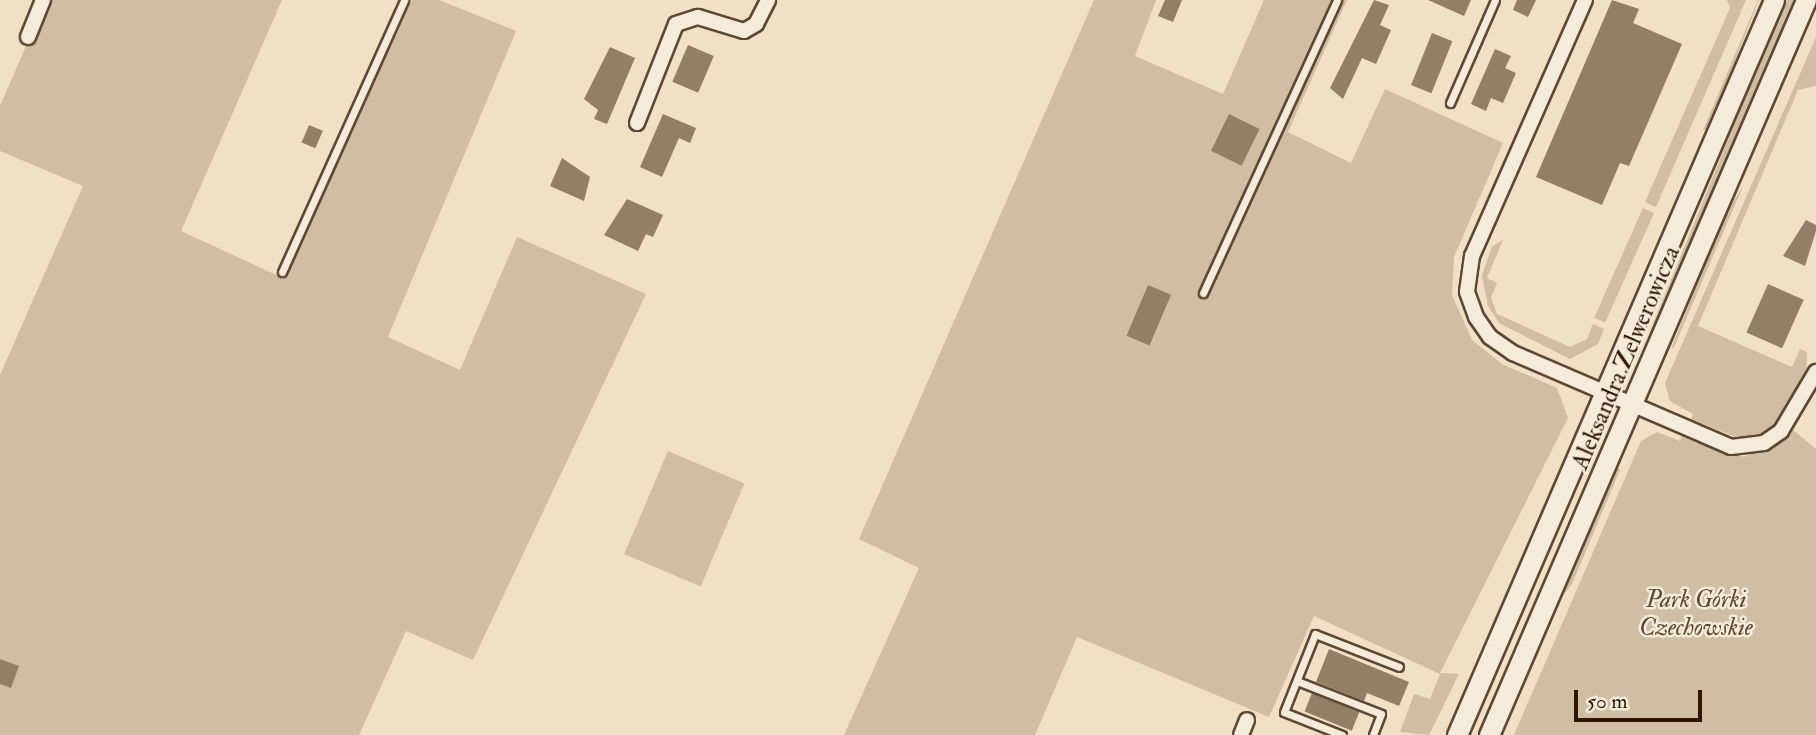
<!DOCTYPE html>
<meta charset="utf-8">
<style>
body{margin:0}
#map{position:relative;width:1816px;height:735px;overflow:hidden;background:#efe0c6;font-family:"IM FELL Double Pica",serif}
div>[style]{position:absolute}
[style*='--x']{left:calc(var(--x)*1px);top:calc(var(--y)*1px);width:calc(var(--w)*1px);rotate:calc(var(--a)*1deg)}
.green>*{inset:0;background:#cfbda4;transform-origin:0 0}
.building>*{inset:0;background:#937e67;transform-origin:0 0}
.roads{filter:drop-shadow(2px 0 #604732) drop-shadow(-2px 0 #604732) drop-shadow(0 2px #604732) drop-shadow(0 -2px #604732)}
.lane>*{height:7px;margin:-3.5px;padding:0 3.5px;transform-origin:3.5px;border-radius:3.5px;background:#f5ebda}
.street>*{height:14px;margin:-7px;padding:0 7px;transform-origin:7px;border-radius:7px;background:#f5ebda}
.secondary>*{height:19px;margin:-9.5px;padding:0 9.5px;transform-origin:9.5px;border-radius:9.5px;background:#f5ebda}
span{translate:-50% -50%;white-space:nowrap;text-align:center;line-height:1.15;-webkit-text-stroke:5px #f5ebda;paint-order:stroke}
.street-label{font-size:24px;color:#301400}
.park-label{font-size:24px;color:#604731;font-style:italic}
.scale{position:absolute;left:1574px;top:690px;width:128px;height:32px;box-sizing:border-box;border:4px solid #301400;border-top:0;padding-left:9px;font-size:21px;line-height:24px;white-space:nowrap;color:#301400;-webkit-text-stroke:5px #f5ebda;paint-order:stroke}
</style>
<div id="map">
<div class="green">
<i style="clip-path:polygon(46px 0,282px 0,181px 231px,285px 279px,412px 0,439px 0,516px 31px,388px 337px,460px 370px,517px 237px,646px 294px,473px 660px,406px 631px,359px 735px,0 735px,0 375px,83px 186px,0 151px,0 106px)"></i>
<i style="clip-path:polygon(1094px 0,1156px 0,1135px 56px,1223px 94px,1264px 0,1347px 0,1288px 132px,1351px 163px,1385px 89px,1503px 143px,1454px 257px,1452px 295px,1472px 340px,1502px 364px,1557px 388px,1568px 418px,1440px 673px,1459px 674px,1429px 735px,1400px 732px,1414px 694px,1430px 699px,1440px 674px,1314px 616px,1269px 717px,1077px 637px,1035px 735px,844px 735px,919px 568px,859px 539px)"></i>
<i style="clip-path:polygon(1727px 0,1746px 0,1656px 207px,1645px 202px,1730px 8px)"></i>
<i style="clip-path:polygon(1759px 0,1708px 129px,1703px 130px,1758px 0)"></i>
<i style="clip-path:polygon(1785px 0,1796px 0,1653px 336px,1649px 334px)"></i>
<i style="clip-path:polygon(1816px 37px,1816px 86px,1798px 90px,1698px 326px,1792px 367px,1800px 349px,1807px 352px,1806px 377px,1782px 422px,1756px 437px,1738px 438px,1691px 419px,1693px 414px,1670px 401px,1665px 383px)"></i>
<i style="clip-path:polygon(1744px 184px,1674px 347px,1671px 349px,1723px 219px)"></i>
<i style="left:1643px;top:208px;width:12px;height:120px;rotate:24deg"></i>
<i style="clip-path:polygon(1503px 240px,1487px 278px,1497px 283px,1491px 297px,1497px 314px,1570px 347px,1587px 339px,1593px 324px,1604px 329px,1598px 344px,1570px 359px,1499px 323px,1488px 306px,1482px 276px,1492px 246px)"></i>
<i style="clip-path:polygon(1793px 430px,1816px 449px,1816px 735px,1514px 735px,1641px 441px,1657px 432px,1680px 441px,1682px 434px,1744px 457px)"></i>
<i style="left:668px;top:451px;width:83px;height:112px;rotate:23deg"></i>
<i style="clip-path:polygon(1617px 466px,1620px 470px,1572px 584px,1561px 598px)"></i>
</div>
<div class="building">
<i style="clip-path:polygon(1165px 0,1182px 0,1173px 22px,1158px 16px)"></i>
<i style="clip-path:polygon(1374px 0,1389px 5px,1380px 25px,1391px 30px,1376px 64px,1362px 58px,1343px 99px,1330px 88px)"></i>
<i style="clip-path:polygon(1428px 0,1471px 0,1464px 16px)"></i>
<i style="clip-path:polygon(1517px 0,1536px 0,1528px 17px,1513px 10px)"></i>
<i style="clip-path:polygon(1612px 0,1639px 9px,1633px 23px,1682px 44px,1629px 166px,1620px 163px,1602px 205px,1536px 177px)"></i>
<i style="left:1432px;top:33px;width:22px;height:56px;rotate:22deg"></i>
<i style="left:688px;top:45px;width:28px;height:40px;rotate:23deg"></i>
<i style="clip-path:polygon(610px 47px,635px 58px,607px 124px,594px 119px,598px 110px,584px 99px)"></i>
<i style="clip-path:polygon(1495px 49px,1511px 56px,1505px 68px,1516px 73px,1503px 103px,1491px 98px,1486px 111px,1471px 104px)"></i>
<i style="clip-path:polygon(663px 114px,696px 128px,690px 143px,679px 138px,662px 177px,640px 167px)"></i>
<i style="left:1229px;top:114px;width:34px;height:41px;rotate:26deg"></i>
<i style="left:309px;top:125px;width:15px;height:19px;rotate:23deg"></i>
<i style="clip-path:polygon(562px 158px,590px 177px,584px 201px,550px 186px)"></i>
<i style="clip-path:polygon(627px 199px,663px 215px,653px 237px,646px 234px,638px 251px,604px 235px)"></i>
<i style="clip-path:polygon(1806px 220px,1816px 225px,1816px 231px,1805px 266px,1783px 256px)"></i>
<i style="left:1768px;top:284px;width:39px;height:53px;rotate:24deg"></i>
<i style="left:1148px;top:285px;width:25px;height:55px;rotate:23deg"></i>
<i style="clip-path:polygon(1329px 649px,1409px 682px,1399px 706px,1367px 693px,1364px 701px,1316px 682px)"></i>
<i style="clip-path:polygon(0 659px,19px 666px,11px 688px,0 684px)"></i>
<i style="left:1312px;top:693px;width:51px;height:20px;rotate:22deg"></i>
</div>
<div class="roads">
<div class="lane">
<i style="--x:1450;--y:103;--w:112;--a:-66.4"></i>
<i style="--x:282;--y:272;--w:298;--a:-65.8"></i>
<i style="--x:1203;--y:293;--w:322;--a:-65.4"></i>
<i style="--x:1297;--y:681;--w:90;--a:21.4"></i>
<i style="--x:1381;--y:714;--w:22;--a:111"></i>
<i style="--x:1342;--y:735;--w:62;--a:-158.4"></i>
<i style="--x:1284;--y:712;--w:84;--a:-68.3"></i>
<i style="--x:1315;--y:634;--w:90;--a:21.4"></i>
</div>
<div class="street">
<i style="--x:1585;--y:0;--w:280;--a:113.8"></i>
<i style="--x:1472;--y:256;--w:36;--a:98"></i>
<i style="--x:1467;--y:292;--w:27;--a:70"></i>
<i style="--x:1476;--y:317;--w:24;--a:55"></i>
<i style="--x:1490;--y:337;--w:28;--a:35"></i>
<i style="--x:1513;--y:353;--w:237;--a:23.3"></i>
<i style="--x:1731;--y:447;--w:33;--a:-7"></i>
<i style="--x:1764;--y:443;--w:21;--a:-35"></i>
<i style="--x:1781;--y:431;--w:69;--a:-59.3"></i>
<i style="--x:28;--y:37;--w:40;--a:-68"></i>
<i style="--x:637;--y:123;--w:106;--a:-68.5"></i>
<i style="--x:676;--y:24;--w:23;--a:-18"></i>
<i style="--x:698;--y:17;--w:48;--a:16.9"></i>
<i style="--x:744;--y:31;--w:14;--a:-30"></i>
<i style="--x:756;--y:24;--w:27;--a:-63"></i>
<i style="--x:1241;--y:735;--w:16;--a:-68"></i>
</div>
<div class="secondary">
<i style="--x:1457;--y:735;--w:800;--a:-66.67"></i>
<i style="--x:1489;--y:735;--w:800;--a:-66.67"></i>
</div>
</div>
<div class="street-label">
<span style="left:1626px;top:358px;rotate:-67deg">Aleksandra Zelwerowicza</span>
</div>
<div class="park-label">
<span style="left:1696px;top:614px">Park Górki<br>Czechowskie</span>
</div>
<div class="scale">50 m</div>
</div>
